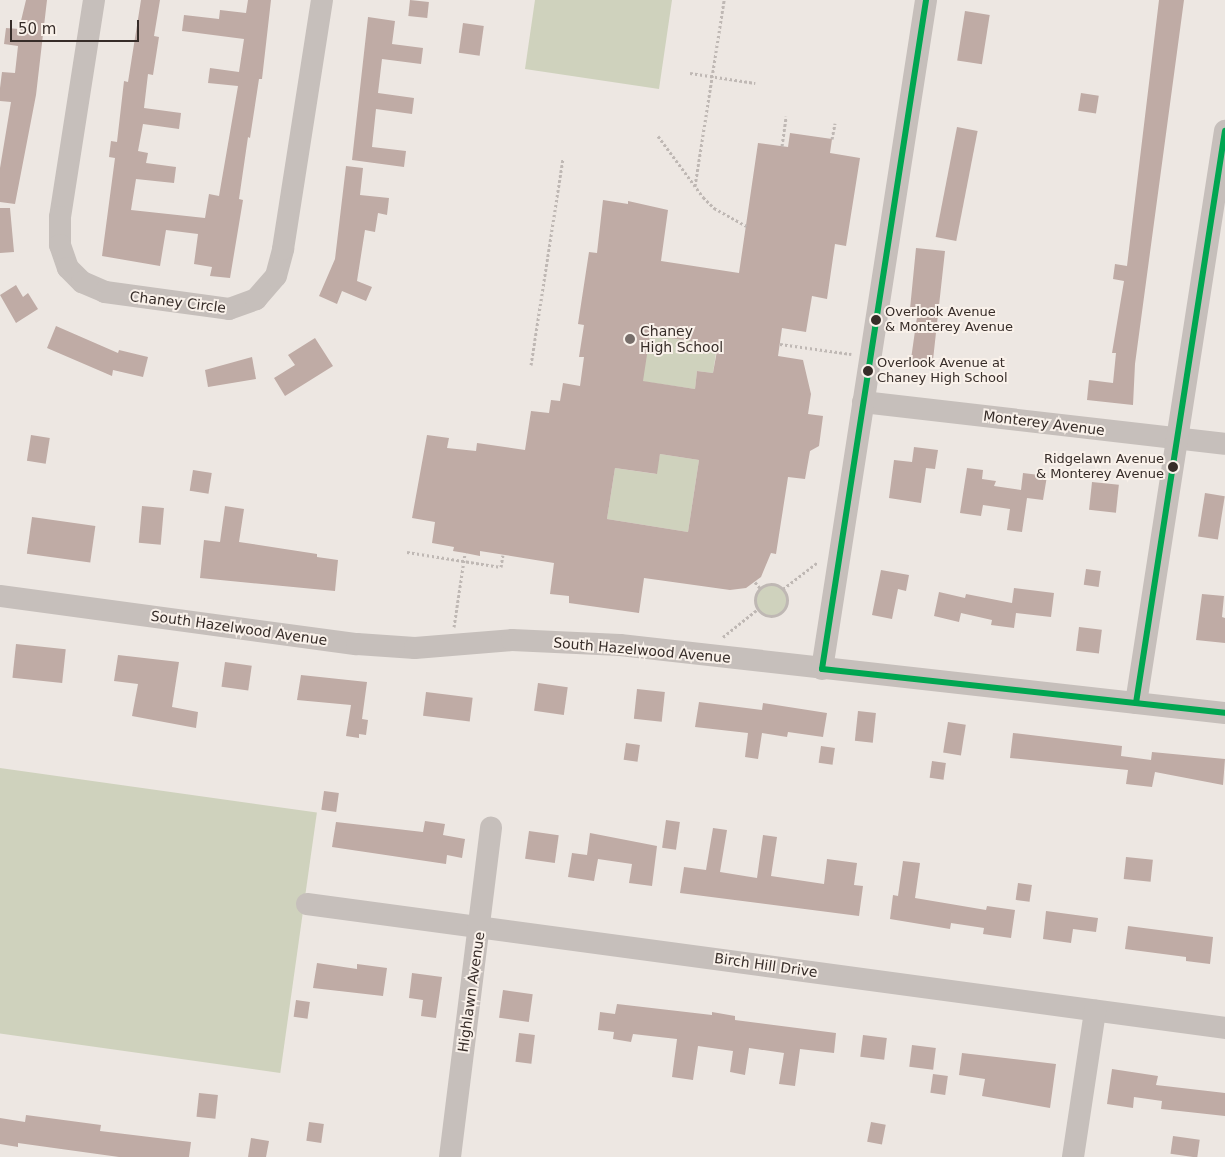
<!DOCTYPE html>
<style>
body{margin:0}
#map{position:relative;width:1225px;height:1157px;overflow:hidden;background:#ede7e2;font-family:"DejaVu Sans",sans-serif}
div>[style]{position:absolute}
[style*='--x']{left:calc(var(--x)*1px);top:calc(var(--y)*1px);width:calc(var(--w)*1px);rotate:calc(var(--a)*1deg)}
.green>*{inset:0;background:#cfd2bd;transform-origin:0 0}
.round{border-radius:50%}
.building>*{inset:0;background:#bfaba5;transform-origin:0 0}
.path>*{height:3px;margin-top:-1.5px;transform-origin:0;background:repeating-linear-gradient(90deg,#bfb8b4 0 2.5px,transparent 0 5px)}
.path>.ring{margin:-1.5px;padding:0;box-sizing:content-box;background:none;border:3px solid #bfb8b4;border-radius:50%}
.minor>*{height:22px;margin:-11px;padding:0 11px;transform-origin:11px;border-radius:11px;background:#c6bfbb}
.bus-1>*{height:6px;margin:-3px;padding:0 3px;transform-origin:3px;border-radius:3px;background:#00a651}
.dots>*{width:14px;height:14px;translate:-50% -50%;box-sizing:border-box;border:2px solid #f9f1ea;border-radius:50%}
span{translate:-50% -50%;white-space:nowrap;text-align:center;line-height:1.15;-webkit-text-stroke:4px #f9f1ea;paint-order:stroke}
.bus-label{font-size:13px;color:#372d29}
.left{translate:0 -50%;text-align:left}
.right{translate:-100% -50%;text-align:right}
.street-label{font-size:14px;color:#372d29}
.poi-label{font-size:14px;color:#372d29}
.scale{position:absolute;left:10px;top:20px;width:129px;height:22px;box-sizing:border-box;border:2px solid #372d29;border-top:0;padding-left:6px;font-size:15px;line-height:18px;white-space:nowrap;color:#372d29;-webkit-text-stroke:4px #f9f1ea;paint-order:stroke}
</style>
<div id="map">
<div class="green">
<i style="clip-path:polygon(535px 0,672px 0,659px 89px,525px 69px)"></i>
<i style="clip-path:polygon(650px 335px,721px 345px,716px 353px,713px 373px,697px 371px,695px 389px,640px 381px)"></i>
<i style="clip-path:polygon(660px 454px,699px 460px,688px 532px,607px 519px,615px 468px,656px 474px)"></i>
<i class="round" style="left:755px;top:584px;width:32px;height:32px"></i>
<i style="left:0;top:768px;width:320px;height:263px;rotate:8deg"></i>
</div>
<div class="building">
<i style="clip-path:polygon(26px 0,47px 0,36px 95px,15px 204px,0 202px,0 168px,11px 102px,0 101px,0 88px,2px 72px,15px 73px,18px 46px,4px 44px,6px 28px,19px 29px)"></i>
<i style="clip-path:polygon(141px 0,160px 0,154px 36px,159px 37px,153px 75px,148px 74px,144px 108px,181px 113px,179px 129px,143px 124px,138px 151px,148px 153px,146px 163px,176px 167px,174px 183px,136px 179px,131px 210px,205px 218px,209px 194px,219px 196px,238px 86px,208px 83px,210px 68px,239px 72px,244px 39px,182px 31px,184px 15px,219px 19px,220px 10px,246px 13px,248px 0,271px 0,262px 79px,259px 79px,250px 138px,248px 137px,239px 199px,243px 200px,230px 278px,210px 276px,212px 267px,194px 264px,198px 234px,166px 230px,160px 266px,102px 256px,115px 158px,109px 157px,111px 141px,117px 142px,124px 81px,128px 82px)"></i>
<i style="left:410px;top:0;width:19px;height:16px;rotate:6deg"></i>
<i style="clip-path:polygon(1159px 0,1184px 0,1135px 364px,1133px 405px,1087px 400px,1089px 380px,1113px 383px,1116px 353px,1112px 353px,1124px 281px,1113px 279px,1115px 264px,1127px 266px)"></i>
<i style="left:965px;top:11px;width:25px;height:50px;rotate:9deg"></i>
<i style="clip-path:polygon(368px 17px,395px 21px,392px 44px,423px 48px,421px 64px,382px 59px,378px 93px,414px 98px,412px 114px,376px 109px,372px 147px,406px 151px,404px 167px,352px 160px)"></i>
<i style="left:463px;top:23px;width:21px;height:30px;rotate:8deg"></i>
<i style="left:1081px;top:93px;width:18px;height:18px;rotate:9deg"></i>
<i style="left:957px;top:127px;width:21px;height:112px;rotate:11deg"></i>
<i style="clip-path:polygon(evenodd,790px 133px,832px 139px,830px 153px,860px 158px,846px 246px,835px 244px,827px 299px,812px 296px,806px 332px,782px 328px,778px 356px,803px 360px,811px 394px,808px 414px,823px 416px,819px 446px,810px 451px,805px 479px,788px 477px,776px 554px,771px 553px,761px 577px,746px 588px,730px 590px,644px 578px,639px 613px,569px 603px,569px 596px,550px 594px,554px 563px,480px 551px,480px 556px,465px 553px,453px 551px,454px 547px,432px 543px,435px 522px,412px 518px,427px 435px,449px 438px,447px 448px,476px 451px,477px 443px,525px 450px,531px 411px,549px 413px,551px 400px,560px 401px,563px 383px,580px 386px,584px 357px,579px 357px,584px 325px,578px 324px,589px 252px,597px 253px,603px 200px,628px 204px,628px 201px,668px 210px,661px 261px,739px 273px,758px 143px,788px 147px,790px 133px,650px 335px,718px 345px,713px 373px,697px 371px,695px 389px,643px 381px,650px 335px,790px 133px,660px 454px,699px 460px,688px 532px,607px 519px,615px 468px,657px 474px,660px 454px)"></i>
<i style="clip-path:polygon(346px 166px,363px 168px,360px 195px,389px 198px,387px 215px,378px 213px,375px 232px,365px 230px,357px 281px,372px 287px,366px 301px,342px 291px,337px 304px,319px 296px,335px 259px)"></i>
<i style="clip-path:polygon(0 208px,10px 208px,14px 252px,0 253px)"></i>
<i style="clip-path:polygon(916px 248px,945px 251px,932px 369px,910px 366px,918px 310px,910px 309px)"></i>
<i style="clip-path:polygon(16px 285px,23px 297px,28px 293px,38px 309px,16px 323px,0 295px)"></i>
<i style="clip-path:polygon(56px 326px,118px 353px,119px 350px,148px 357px,143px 377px,113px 370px,112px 376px,47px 348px)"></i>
<i style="clip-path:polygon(315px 338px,333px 366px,285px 396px,274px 378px,295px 365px,288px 355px)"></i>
<i style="clip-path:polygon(252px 357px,256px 379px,208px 387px,205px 370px)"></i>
<i style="left:31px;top:435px;width:19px;height:26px;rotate:9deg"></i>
<i style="clip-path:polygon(914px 447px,938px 450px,935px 469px,926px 468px,921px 503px,889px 498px,894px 460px,912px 462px)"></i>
<i style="clip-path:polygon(967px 468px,983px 470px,982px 479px,996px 481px,994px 486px,1021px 490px,1023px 473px,1047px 476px,1043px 500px,1027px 498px,1022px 532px,1007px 530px,1010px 509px,983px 505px,981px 516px,960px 513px)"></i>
<i style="left:193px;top:470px;width:19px;height:21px;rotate:9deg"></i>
<i style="left:1092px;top:482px;width:27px;height:28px;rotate:6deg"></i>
<i style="left:1205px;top:493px;width:20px;height:44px;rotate:9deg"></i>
<i style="left:142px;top:506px;width:22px;height:37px;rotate:5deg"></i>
<i style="clip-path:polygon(225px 506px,244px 509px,239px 542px,317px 554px,317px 557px,338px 560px,335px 591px,200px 578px,204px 540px,220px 542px)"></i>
<i style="left:32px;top:517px;width:64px;height:37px;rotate:8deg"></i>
<i style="left:1086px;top:569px;width:15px;height:16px;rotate:8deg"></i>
<i style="clip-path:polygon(881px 570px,909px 575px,906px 591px,898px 589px,892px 619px,872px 615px)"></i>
<i style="clip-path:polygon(1014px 588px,1054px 593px,1051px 617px,1016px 613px,1014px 628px,991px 625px,992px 620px,961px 613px,959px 622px,934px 616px,939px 592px,965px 598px,966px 594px,1012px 603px)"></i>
<i style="clip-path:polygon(1202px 594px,1224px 596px,1222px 617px,1225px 618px,1225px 643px,1196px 640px)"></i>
<i style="left:1079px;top:627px;width:23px;height:24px;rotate:7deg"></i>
<i style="left:16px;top:644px;width:50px;height:34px;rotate:6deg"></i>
<i style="clip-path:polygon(118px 655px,179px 662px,172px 707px,198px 712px,196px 728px,132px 716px,138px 684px,114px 681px)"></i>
<i style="left:225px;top:662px;width:27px;height:25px;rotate:8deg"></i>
<i style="clip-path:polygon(301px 675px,367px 682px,362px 719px,368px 720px,366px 735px,359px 734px,359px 738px,346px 736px,351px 705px,297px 700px)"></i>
<i style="left:538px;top:683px;width:30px;height:28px;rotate:8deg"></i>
<i style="left:637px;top:689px;width:28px;height:30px;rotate:6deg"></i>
<i style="left:426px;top:692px;width:47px;height:24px;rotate:7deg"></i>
<i style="clip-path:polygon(699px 702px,762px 710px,763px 703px,827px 713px,823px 737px,788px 732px,787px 737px,762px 733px,758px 759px,745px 757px,748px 733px,695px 727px)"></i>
<i style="left:858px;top:711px;width:18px;height:30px;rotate:6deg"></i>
<i style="left:948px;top:722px;width:18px;height:31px;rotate:9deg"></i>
<i style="clip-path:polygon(1013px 733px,1122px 746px,1121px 756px,1151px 760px,1152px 752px,1225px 759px,1223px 785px,1155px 772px,1152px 787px,1126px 784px,1128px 770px,1010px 758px)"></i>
<i style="left:626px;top:743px;width:14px;height:17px;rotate:8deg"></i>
<i style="left:821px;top:746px;width:14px;height:17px;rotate:8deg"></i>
<i style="left:932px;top:761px;width:14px;height:17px;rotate:8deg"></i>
<i style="left:324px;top:791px;width:15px;height:19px;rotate:8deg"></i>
<i style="left:666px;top:820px;width:14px;height:28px;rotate:8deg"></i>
<i style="clip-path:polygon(425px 821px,445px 824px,443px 835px,465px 839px,462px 858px,447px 855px,446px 864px,332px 847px,336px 822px,423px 832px)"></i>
<i style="clip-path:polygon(713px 828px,727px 830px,720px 872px,757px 878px,763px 835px,777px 837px,771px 876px,824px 884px,827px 859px,857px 863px,854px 885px,863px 886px,859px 916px,680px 893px,684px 867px,706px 870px)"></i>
<i style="left:529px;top:831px;width:30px;height:28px;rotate:8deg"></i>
<i style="clip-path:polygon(590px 833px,657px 846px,652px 886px,629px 883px,632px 864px,598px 859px,594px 881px,568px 877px,572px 853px,587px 855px)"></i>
<i style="left:1126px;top:857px;width:27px;height:22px;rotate:6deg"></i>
<i style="clip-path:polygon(903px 861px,920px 863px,915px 898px,986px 910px,987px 906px,1015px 910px,1011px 938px,983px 934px,984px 928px,951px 923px,950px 929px,890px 919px,893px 895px,898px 896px)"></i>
<i style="left:1018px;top:883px;width:14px;height:17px;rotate:8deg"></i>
<i style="clip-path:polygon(1046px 911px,1098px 918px,1096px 932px,1073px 929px,1071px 943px,1043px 939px)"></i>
<i style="clip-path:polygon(1128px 926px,1213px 937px,1210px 964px,1186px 961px,1186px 957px,1125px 949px)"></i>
<i style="clip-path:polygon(317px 963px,357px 969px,357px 964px,387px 968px,383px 996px,313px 988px)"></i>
<i style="clip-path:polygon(412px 973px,442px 977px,436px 1018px,421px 1016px,423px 1000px,409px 998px)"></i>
<i style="left:503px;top:990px;width:30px;height:28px;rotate:8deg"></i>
<i style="left:296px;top:1000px;width:14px;height:17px;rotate:8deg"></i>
<i style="clip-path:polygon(617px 1004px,712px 1015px,712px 1012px,735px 1016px,735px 1020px,836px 1033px,834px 1053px,800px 1049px,795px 1086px,779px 1084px,784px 1053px,749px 1048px,745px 1075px,730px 1072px,733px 1051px,698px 1046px,693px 1080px,672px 1077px,677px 1039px,633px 1034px,631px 1042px,613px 1039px,614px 1032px,598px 1030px,600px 1012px,615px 1014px)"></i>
<i style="left:519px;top:1033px;width:16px;height:29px;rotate:7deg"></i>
<i style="left:863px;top:1035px;width:24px;height:22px;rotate:7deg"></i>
<i style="left:912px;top:1045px;width:24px;height:22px;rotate:7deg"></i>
<i style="clip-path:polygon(962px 1053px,1056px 1064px,1050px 1108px,982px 1096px,985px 1079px,959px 1075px)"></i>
<i style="clip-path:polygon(1112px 1069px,1158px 1076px,1156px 1085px,1225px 1093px,1225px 1116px,1161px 1109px,1162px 1101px,1134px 1097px,1133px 1108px,1107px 1104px)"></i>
<i style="left:933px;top:1074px;width:15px;height:19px;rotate:8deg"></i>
<i style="left:199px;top:1093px;width:19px;height:24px;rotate:6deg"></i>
<i style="clip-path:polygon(26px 1115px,101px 1125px,100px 1131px,191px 1142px,189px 1157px,119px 1157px,18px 1143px,18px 1147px,0 1144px,0 1118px,25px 1122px)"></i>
<i style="left:309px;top:1122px;width:15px;height:19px;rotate:8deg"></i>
<i style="left:871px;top:1122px;width:15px;height:20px;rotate:11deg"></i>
<i style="left:1173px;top:1136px;width:27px;height:18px;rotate:8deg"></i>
<i style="clip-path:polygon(251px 1138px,269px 1141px,266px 1157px,248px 1157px)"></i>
</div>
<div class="path">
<i style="--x:690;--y:73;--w:66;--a:8.7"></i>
<i style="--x:658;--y:136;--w:76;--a:53.6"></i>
<i style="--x:703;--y:197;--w:16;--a:45"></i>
<i style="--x:714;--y:208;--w:37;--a:29"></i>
<i style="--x:832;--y:139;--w:16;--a:-79"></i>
<i style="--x:782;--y:146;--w:30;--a:-82"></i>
<i style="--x:695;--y:186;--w:188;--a:-81.1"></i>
<i style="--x:780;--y:344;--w:72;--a:8"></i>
<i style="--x:531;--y:365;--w:209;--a:-81.2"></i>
<i style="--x:407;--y:552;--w:95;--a:9.1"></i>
<i style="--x:501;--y:567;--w:12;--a:-81"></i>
<i style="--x:755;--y:582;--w:8;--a:50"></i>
<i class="ring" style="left:755px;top:584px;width:29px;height:29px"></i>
<i style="--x:783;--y:589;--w:44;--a:-37.6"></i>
<i style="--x:454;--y:627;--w:75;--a:-81.5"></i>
<i style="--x:723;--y:637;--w:45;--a:-38.7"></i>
</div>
<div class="minor">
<i style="--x:94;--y:0;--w:220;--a:98.9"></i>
<i style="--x:60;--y:217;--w:28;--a:90"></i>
<i style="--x:60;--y:245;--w:24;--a:71"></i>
<i style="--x:68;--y:268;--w:20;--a:45"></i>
<i style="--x:82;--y:282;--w:25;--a:23"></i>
<i style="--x:105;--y:292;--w:125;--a:7.8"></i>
<i style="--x:229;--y:309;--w:29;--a:-20"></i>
<i style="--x:256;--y:299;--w:30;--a:-49"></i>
<i style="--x:276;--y:276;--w:28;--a:-75"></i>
<i style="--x:283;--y:249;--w:252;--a:-81.1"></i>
<i style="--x:863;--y:402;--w:364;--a:6.6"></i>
<i style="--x:0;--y:596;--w:360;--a:7.7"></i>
<i style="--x:357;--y:644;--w:58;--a:3.9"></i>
<i style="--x:415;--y:648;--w:97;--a:-4.7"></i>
<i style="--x:512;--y:640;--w:108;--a:2.7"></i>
<i style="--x:620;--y:645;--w:609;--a:6.41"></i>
<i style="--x:822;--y:669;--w:677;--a:-81.16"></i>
<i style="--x:1136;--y:703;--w:579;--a:-81.16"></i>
<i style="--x:307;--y:904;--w:926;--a:7.69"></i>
<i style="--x:450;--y:1157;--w:332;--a:-82.9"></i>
<i style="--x:1073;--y:1157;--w:148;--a:-81.4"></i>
</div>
<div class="bus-1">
<i style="--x:822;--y:669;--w:677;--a:-81.16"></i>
<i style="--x:822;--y:669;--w:405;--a:6.2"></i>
<i style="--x:1136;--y:703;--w:579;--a:-81.16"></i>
</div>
<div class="dots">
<i style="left:876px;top:320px;background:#372d29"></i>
<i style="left:630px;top:339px;background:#776e6a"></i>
<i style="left:868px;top:371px;background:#372d29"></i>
<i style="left:1173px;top:467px;background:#372d29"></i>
</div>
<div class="bus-label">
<span class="left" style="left:885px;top:320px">Overlook Avenue<br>&amp; Monterey Avenue</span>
<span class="left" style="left:877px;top:371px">Overlook Avenue at<br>Chaney High School</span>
<span class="right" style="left:1164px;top:467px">Ridgelawn Avenue<br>&amp; Monterey Avenue</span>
</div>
<div class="street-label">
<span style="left:178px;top:302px;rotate:7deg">Chaney Circle</span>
<span style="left:1044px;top:423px;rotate:7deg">Monterey Avenue</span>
<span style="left:239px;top:628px;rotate:8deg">South Hazelwood Avenue</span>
<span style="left:642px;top:650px;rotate:5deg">South Hazelwood Avenue</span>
<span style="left:766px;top:965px;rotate:8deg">Birch Hill Drive</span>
<span style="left:471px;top:992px;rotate:-82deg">Highlawn Avenue</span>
</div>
<div class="poi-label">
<span class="left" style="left:640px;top:339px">Chaney<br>High School</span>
</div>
<div class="scale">50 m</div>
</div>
